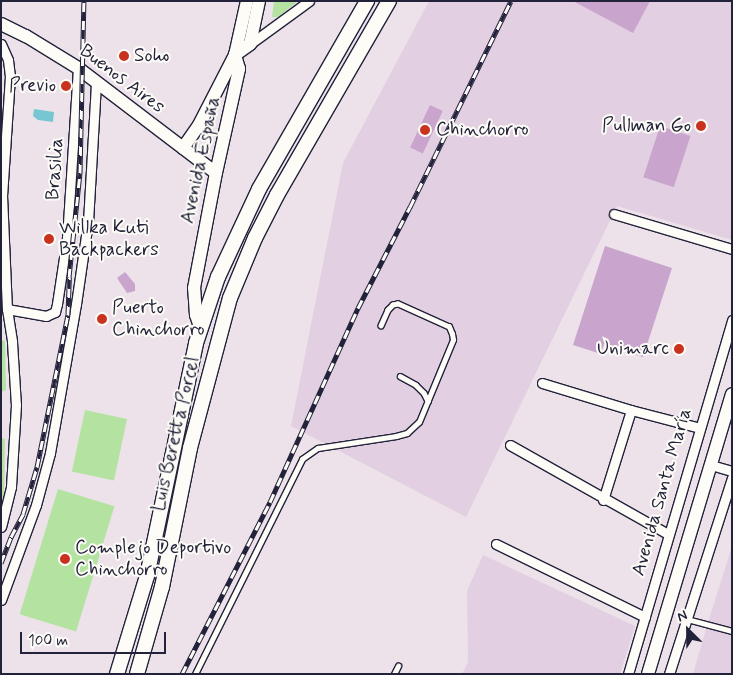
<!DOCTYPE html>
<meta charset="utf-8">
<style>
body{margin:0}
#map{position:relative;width:733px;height:675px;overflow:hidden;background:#ede2ea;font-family:Mynerve,sans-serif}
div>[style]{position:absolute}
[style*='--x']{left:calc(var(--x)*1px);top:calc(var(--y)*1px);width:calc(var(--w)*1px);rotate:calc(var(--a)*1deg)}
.built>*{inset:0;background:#e2cfe1}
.green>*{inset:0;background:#b4e2a1;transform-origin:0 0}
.water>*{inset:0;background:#77c7d2}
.building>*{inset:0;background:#c9a4cd;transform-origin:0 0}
.roads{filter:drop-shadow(1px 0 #22223b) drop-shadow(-1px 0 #22223b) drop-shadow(0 1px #22223b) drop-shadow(0 -1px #22223b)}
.lane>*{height:4.5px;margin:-2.25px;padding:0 2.25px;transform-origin:2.25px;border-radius:2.25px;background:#fdfcf7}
.street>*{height:9px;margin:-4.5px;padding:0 4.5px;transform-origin:4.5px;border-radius:4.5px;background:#fdfcf7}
.secondary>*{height:12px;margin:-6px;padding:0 6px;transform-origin:6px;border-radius:6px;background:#fdfcf7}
.primary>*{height:14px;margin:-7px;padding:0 7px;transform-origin:7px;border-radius:7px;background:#fdfcf7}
.rail>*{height:5px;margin-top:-2.5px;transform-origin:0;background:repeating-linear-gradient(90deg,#fdfcf7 0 9px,#22223b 0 18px);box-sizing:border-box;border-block:1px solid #22223b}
.dots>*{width:14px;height:14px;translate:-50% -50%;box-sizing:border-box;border:2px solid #fdfcf7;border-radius:50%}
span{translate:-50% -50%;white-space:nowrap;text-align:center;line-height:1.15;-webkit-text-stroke:4px #fdfcf7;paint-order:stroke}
.poi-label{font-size:19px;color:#22223b}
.left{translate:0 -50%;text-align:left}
.right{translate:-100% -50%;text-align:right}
.street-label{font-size:19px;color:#22223b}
.frame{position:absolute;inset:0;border:2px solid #22223b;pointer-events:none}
.north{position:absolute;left:663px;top:605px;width:50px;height:50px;-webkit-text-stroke:4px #fdfcf7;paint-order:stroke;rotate:337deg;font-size:14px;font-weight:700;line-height:20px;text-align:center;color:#22223b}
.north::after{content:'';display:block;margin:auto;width:18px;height:22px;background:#22223b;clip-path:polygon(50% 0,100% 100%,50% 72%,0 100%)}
.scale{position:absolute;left:20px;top:632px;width:146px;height:22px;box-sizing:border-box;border:2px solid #22223b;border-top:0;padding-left:6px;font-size:15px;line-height:18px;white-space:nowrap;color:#22223b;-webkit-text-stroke:4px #fdfcf7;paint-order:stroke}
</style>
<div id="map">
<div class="built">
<i style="clip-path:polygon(429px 1px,732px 1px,732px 240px,617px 206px,466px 517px,291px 426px,343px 163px)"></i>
<i style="clip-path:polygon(732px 546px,732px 674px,693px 674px,706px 629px)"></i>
<i style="clip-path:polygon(483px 555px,635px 626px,620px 674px,462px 674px,468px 662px,467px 591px)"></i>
</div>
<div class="green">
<i style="clip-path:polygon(274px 1px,298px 1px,278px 17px,272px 17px)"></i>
<i style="clip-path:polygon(1px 340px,5px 341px,6px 390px,1px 392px)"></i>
<i style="left:85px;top:410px;width:43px;height:63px;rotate:12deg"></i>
<i style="clip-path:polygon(1px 438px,5px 439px,4px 498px,1px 508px)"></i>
<i style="left:58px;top:489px;width:59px;height:131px;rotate:17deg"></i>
</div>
<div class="water">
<i style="clip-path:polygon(34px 109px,54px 112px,53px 122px,38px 120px,33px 116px)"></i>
</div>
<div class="building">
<i style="clip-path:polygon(573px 1px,650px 1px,633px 33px)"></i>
<i style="left:430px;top:105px;width:14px;height:47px;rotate:25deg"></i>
<i style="left:660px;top:126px;width:32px;height:54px;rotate:18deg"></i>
<i style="clip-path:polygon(605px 246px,672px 268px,643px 357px,604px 344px,601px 354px,573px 345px)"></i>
<i style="clip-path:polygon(125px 272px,135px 284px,135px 291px,127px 293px,117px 278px)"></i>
</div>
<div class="roads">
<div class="lane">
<i style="--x:400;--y:376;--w:18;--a:29"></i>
<i style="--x:416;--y:385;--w:11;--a:45"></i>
<i style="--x:424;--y:393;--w:9;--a:63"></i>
<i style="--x:687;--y:619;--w:47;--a:14.9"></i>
<i style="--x:195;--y:674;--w:240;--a:-63.5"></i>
<i style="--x:302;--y:459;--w:19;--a:-35"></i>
<i style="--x:318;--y:448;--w:79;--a:-8.7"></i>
<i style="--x:396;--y:436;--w:11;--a:-15"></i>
<i style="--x:407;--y:433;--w:16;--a:-43"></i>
<i style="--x:419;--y:422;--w:89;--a:-67.5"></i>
<i style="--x:453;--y:340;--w:6;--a:-99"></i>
<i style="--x:452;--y:334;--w:8;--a:-113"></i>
<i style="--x:449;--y:327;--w:56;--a:-155.7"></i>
<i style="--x:398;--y:304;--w:5;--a:169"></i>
<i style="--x:393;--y:305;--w:7;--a:135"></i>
<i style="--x:388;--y:310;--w:17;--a:114"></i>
<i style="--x:394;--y:674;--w:9;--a:-63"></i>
</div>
<div class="street">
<i style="--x:1;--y:44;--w:17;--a:66"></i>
<i style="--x:8;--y:60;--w:16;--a:83"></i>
<i style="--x:10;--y:76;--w:119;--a:93.8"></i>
<i style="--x:2;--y:195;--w:114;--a:87.5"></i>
<i style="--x:7;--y:309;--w:33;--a:81"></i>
<i style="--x:12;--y:342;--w:63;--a:86.4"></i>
<i style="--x:16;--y:405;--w:82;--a:93.5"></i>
<i style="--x:11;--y:487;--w:41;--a:104"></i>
<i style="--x:250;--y:44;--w:73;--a:-36.1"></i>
<i style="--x:614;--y:214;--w:123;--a:16.5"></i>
<i style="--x:7;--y:309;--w:40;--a:10"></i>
<i style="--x:46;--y:316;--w:10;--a:-24"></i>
<i style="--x:55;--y:312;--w:8;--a:-76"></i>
<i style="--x:57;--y:304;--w:67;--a:-81.4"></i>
<i style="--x:67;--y:238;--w:170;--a:-86.3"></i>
<i style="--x:542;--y:383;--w:93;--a:16.9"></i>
<i style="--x:631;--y:410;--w:71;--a:14.6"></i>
<i style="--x:510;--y:445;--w:181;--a:29.4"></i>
<i style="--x:711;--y:465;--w:22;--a:16"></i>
<i style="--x:603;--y:500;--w:94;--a:-72.7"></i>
<i style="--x:496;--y:544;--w:166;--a:26.1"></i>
<i style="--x:1;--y:600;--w:101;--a:-69.8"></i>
<i style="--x:36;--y:505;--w:54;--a:-74.9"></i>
<i style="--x:50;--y:453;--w:151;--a:-80.1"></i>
<i style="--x:76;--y:304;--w:83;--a:-81.7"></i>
<i style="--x:88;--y:222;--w:138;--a:-86.7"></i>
<i style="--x:628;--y:674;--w:369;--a:-73.6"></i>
<i style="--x:669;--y:674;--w:206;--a:-72.2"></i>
</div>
<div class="secondary">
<i style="--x:1;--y:24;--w:28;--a:26"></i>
<i style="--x:26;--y:36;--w:61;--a:31.6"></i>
<i style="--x:78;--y:68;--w:173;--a:37.3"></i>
<i style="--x:183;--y:148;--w:28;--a:-55"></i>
<i style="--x:199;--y:125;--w:79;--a:-62.8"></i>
<i style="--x:235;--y:55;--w:19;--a:-36"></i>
<i style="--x:250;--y:44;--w:44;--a:-78.2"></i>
<i style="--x:200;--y:327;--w:13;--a:-108"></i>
<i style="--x:196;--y:315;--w:27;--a:-94"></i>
<i style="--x:194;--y:288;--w:117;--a:-79.2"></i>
<i style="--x:216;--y:173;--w:107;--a:-77.5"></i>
<i style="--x:239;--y:69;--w:15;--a:-106"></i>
<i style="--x:235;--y:55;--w:55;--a:-77.5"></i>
<i style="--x:648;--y:674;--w:292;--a:-73.3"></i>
</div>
<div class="primary">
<i style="--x:117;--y:674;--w:102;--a:-73"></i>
<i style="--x:147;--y:576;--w:238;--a:-78.1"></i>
<i style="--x:196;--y:343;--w:70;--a:-71.6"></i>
<i style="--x:218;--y:277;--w:97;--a:-65"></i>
<i style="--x:259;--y:189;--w:217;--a:-60.1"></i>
<i style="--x:137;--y:674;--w:91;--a:-74"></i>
<i style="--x:162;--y:587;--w:142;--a:-78.6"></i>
<i style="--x:190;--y:448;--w:155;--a:-75.1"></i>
<i style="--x:230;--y:298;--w:65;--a:-67.4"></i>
<i style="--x:255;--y:238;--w:48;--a:-62.9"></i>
<i style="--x:277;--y:195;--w:224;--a:-60"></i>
</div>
</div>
<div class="rail">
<i style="--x:1;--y:563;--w:28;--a:-69"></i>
<i style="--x:11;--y:537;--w:26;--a:-62"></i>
<i style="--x:23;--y:514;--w:49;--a:-73.4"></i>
<i style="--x:37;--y:467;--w:155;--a:-78.5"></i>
<i style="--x:68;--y:315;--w:38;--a:-88"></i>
<i style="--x:69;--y:277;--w:105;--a:-84"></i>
<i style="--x:80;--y:173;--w:172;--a:-88.7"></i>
<i style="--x:182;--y:674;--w:193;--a:-62.9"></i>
<i style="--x:270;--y:502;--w:213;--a:-65.6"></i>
<i style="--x:358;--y:308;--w:114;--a:-62.8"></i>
<i style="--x:410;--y:207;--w:229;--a:-63.9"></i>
</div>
<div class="dots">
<i style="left:124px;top:56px;background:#c8321e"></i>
<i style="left:66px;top:86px;background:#c8321e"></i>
<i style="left:701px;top:126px;background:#c8321e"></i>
<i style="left:425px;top:130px;background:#c8321e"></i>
<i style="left:49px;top:239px;background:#c8321e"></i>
<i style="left:102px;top:319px;background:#c8321e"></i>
<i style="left:679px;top:349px;background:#c8321e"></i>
<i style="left:65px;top:559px;background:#c8321e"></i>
</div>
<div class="poi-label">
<span class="left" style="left:134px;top:56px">Soho</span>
<span class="right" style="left:56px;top:86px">Previo</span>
<span class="right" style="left:691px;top:126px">Pullman Go</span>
<span class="left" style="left:436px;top:130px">Chinchorro</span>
<span class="left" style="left:59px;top:239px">Willka Kuti<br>Backpackers</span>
<span class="left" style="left:112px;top:319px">Puerto<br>Chinchorro</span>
<span class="right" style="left:669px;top:349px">Unimarc</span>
<span class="left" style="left:75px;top:559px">Complejo Deportivo<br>Chinchorro</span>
</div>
<div class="street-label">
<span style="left:122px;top:79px;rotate:37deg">Buenos Aires</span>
<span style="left:201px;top:160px;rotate:-78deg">Avenida España</span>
<span style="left:55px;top:169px;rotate:-86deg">Brasilia</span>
<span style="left:176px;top:434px;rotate:-77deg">Luis Beretta Porcel</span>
<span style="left:662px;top:492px;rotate:-74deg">Avenida Santa María</span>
</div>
<div class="frame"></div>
<div class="north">N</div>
<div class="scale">100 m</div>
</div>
